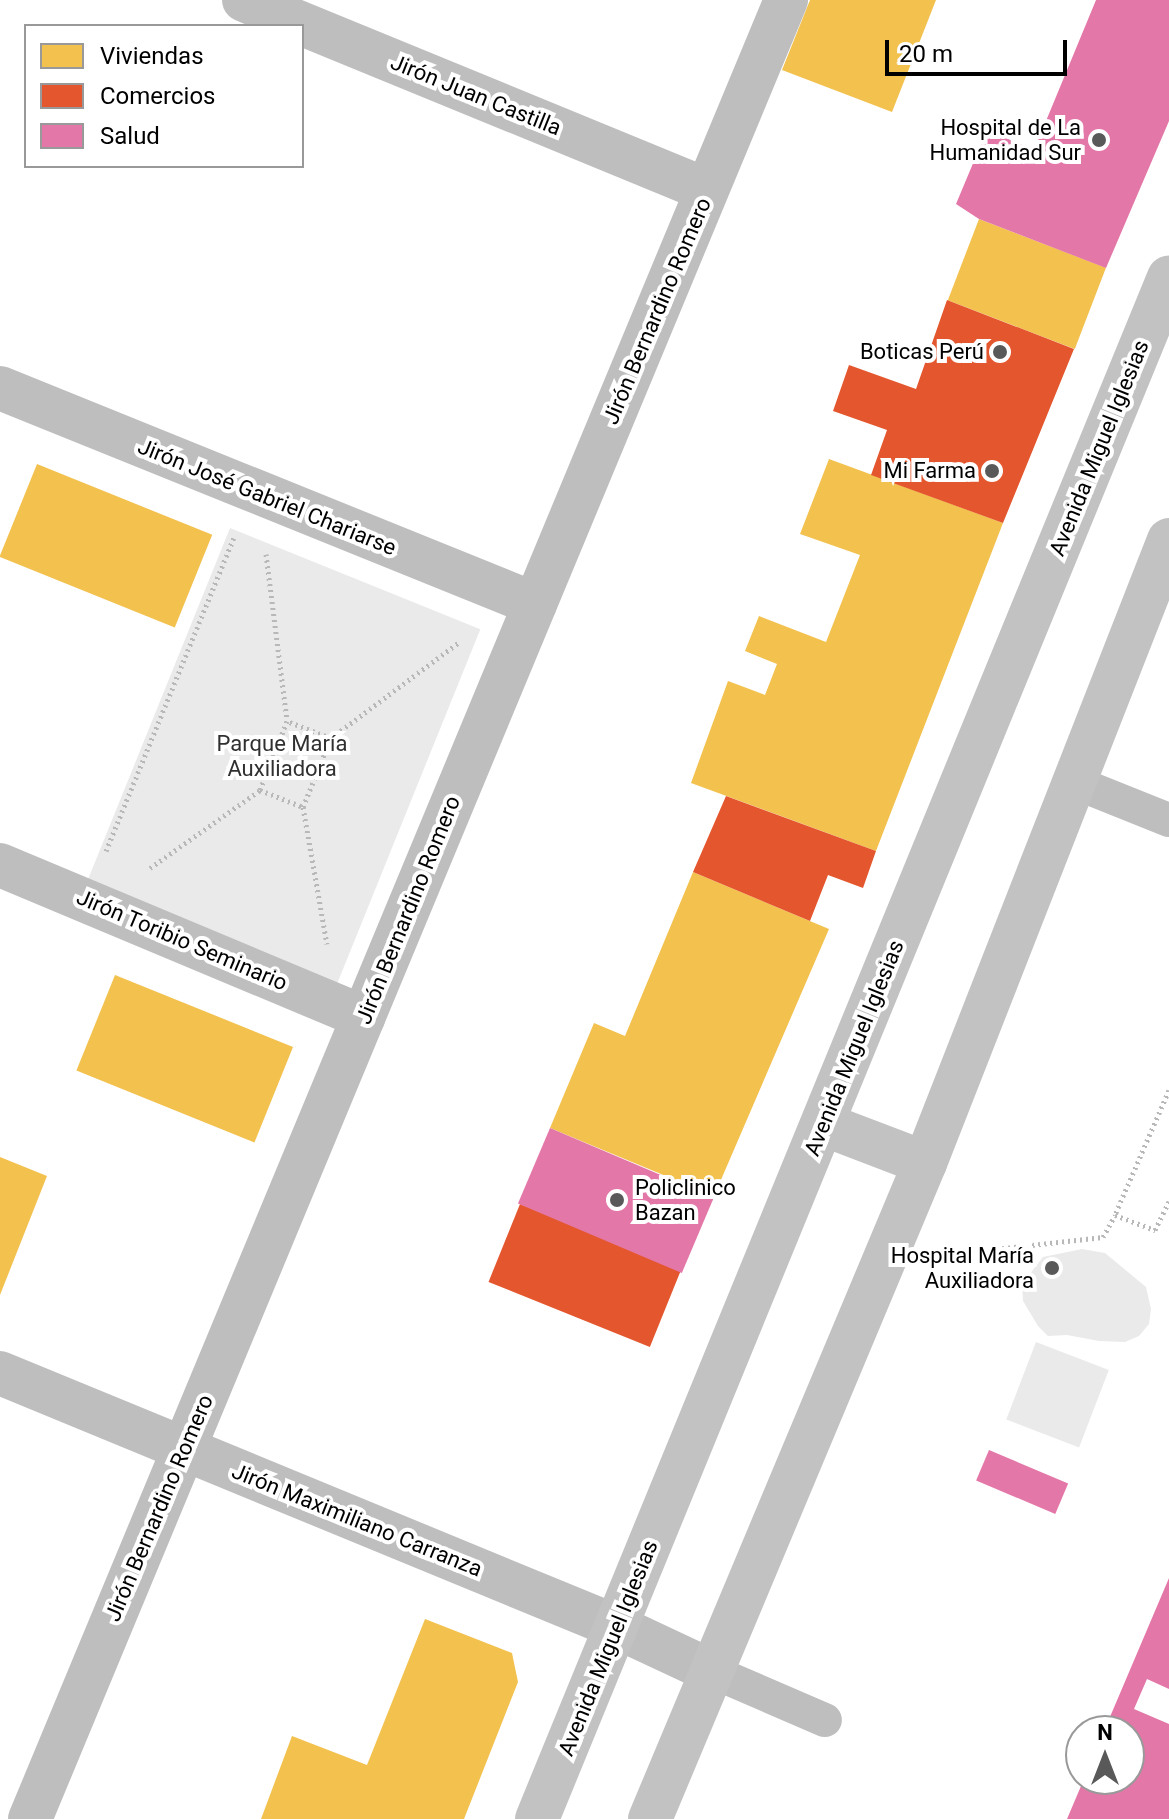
<!DOCTYPE html>
<meta charset="utf-8">
<style>
body{margin:0}
#map{position:relative;width:1169px;height:1819px;overflow:hidden;background:#fff;font-family:Roboto,sans-serif}
div>[style]{position:absolute}
[style*='--x']{left:calc(var(--x)*1px);top:calc(var(--y)*1px);width:calc(var(--w)*1px);rotate:calc(var(--a)*1deg)}
.green>*{inset:0;background:#eaeaea;transform-origin:0 0}
.homes>*{inset:0;background:#f2c14e;transform-origin:0 0}
.shops>*{inset:0;background:#e4572e;transform-origin:0 0}
.health>*{inset:0;background:#e377a8;transform-origin:0 0}
.path>*{height:5px;margin-top:-2.5px;transform-origin:0;background:repeating-linear-gradient(90deg,#b8b8b8 0 2px,transparent 0 6px)}
.lane>*{height:34px;margin:-17px;padding:0 17px;transform-origin:17px;border-radius:17px;background:#bebebe}
.street>*{height:44px;margin:-22px;padding:0 22px;transform-origin:22px;border-radius:22px;background:#bebebe}
.secondary>*{height:44px;margin:-22px;padding:0 22px;transform-origin:22px;border-radius:22px;background:#c2c2c2}
.dots>*{width:22px;height:22px;translate:-50% -50%;box-sizing:border-box;border:4px solid #fff;border-radius:50%}
span{translate:-50% -50%;white-space:nowrap;text-align:center;line-height:1.15;-webkit-text-stroke:8px #fff;paint-order:stroke}
.street-label{font-size:22px;color:#000}
.poi-label{font-size:22px;color:#000}
.right{translate:-100% -50%;text-align:right}
.left{translate:0 -50%;text-align:left}
.park-label{font-size:22px;color:#303030}
.legend{position:absolute;left:24px;top:24px;width:280px;height:144px;box-sizing:border-box;background:#fff;border:2px solid #999;margin:0;padding:10px 14px;list-style:none;font-size:24px;color:#000}
.legend li{display:flex;align-items:center;gap:16px;height:40px}
.legend b{width:40px;border:2px solid #999}
.north{position:absolute;left:1065px;top:1715px;width:80px;height:80px;box-sizing:border-box;background:#fff;border:2px solid #999;border-radius:50%;rotate:0deg;font-size:22px;font-weight:700;line-height:32px;text-align:center;color:#000}
.north::after{content:'';display:block;margin:auto;width:28px;height:36px;background:#595959;clip-path:polygon(50% 0,100% 100%,50% 72%,0 100%)}
.scale{position:absolute;left:885px;top:40px;width:182px;height:36px;box-sizing:border-box;border:4px solid #000;border-top:0;padding-left:10px;font-size:24px;line-height:28px;white-space:nowrap;color:#000;-webkit-text-stroke:6px #fff;paint-order:stroke}
</style>
<div id="map">
<div class="green">
<i style="left:230px;top:528px;width:270px;height:384px;rotate:22deg"></i>
<i style="clip-path:polygon(1082px 1249px,1105px 1253px,1146px 1287px,1151px 1309px,1149px 1324px,1139px 1336px,1125px 1342px,1099px 1341px,1067px 1335px,1048px 1336px,1038px 1326px,1023px 1301px,1022px 1284px,1043px 1257px)"></i>
<i style="left:1036px;top:1342px;width:78px;height:83px;rotate:21deg"></i>
</div>
<div class="homes">
<i style="clip-path:polygon(810px 0,936px 0,892px 112px,782px 70px)"></i>
<i style="left:979px;top:219px;width:136px;height:87px;rotate:21deg"></i>
<i style="clip-path:polygon(829px 459px,1003px 523px,876px 851px,691px 783px,728px 681px,765px 695px,777px 664px,745px 651px,759px 616px,826px 642px,860px 555px,800px 534px)"></i>
<i style="left:37px;top:464px;width:189px;height:100px;rotate:22deg"></i>
<i style="clip-path:polygon(693px 872px,829px 929px,714px 1196px,550px 1128px,594px 1023px,625px 1036px)"></i>
<i style="left:115px;top:975px;width:192px;height:103px;rotate:22deg"></i>
<i style="clip-path:polygon(0 1157px,47px 1176px,0 1295px)"></i>
<i style="clip-path:polygon(425px 1619px,512px 1653px,518px 1682px,464px 1819px,261px 1819px,292px 1736px,367px 1765px)"></i>
</div>
<div class="shops">
<i style="clip-path:polygon(947px 300px,1074px 349px,1003px 523px,871px 475px,887px 430px,833px 411px,849px 365px,916px 389px)"></i>
<i style="clip-path:polygon(726px 796px,876px 851px,863px 888px,828px 875px,810px 921px,693px 872px)"></i>
<i style="left:520px;top:1204px;width:174px;height:84px;rotate:22deg"></i>
</div>
<div class="health">
<i style="clip-path:polygon(1096px 0,1169px 0,1169px 121px,1106px 268px,979px 219px,956px 204px,987px 130px,1034px 150px)"></i>
<i style="left:550px;top:1128px;width:178px;height:82px;rotate:23deg"></i>
<i style="left:989px;top:1450px;width:86px;height:33px;rotate:23deg"></i>
<i style="clip-path:polygon(1169px 1578px,1169px 1689px,1147px 1679px,1134px 1709px,1169px 1724px,1169px 1819px,1067px 1819px,1084px 1779px,1129px 1779px,1129px 1731px,1104px 1731px)"></i>
</div>
<div class="path">
<i style="--x:266;--y:554;--w:168;--a:82.8"></i>
<i style="--x:287;--y:721;--w:74;--a:111.4"></i>
<i style="--x:260;--y:790;--w:46;--a:21.6"></i>
<i style="--x:303;--y:807;--w:74;--a:-67.9"></i>
<i style="--x:331;--y:738;--w:47;--a:-158.9"></i>
<i style="--x:331;--y:738;--w:159;--a:-36.8"></i>
<i style="--x:303;--y:807;--w:139;--a:80.1"></i>
<i style="--x:106;--y:851;--w:338;--a:-67.8"></i>
<i style="--x:150;--y:868;--w:135;--a:-35.3"></i>
<i style="--x:1169;--y:1090;--w:136;--a:113.4"></i>
<i style="--x:1115;--y:1215;--w:43;--a:20.6"></i>
<i style="--x:1155;--y:1230;--w:32;--a:-64"></i>
<i style="--x:943;--y:1255;--w:161;--a:-6.4"></i>
<i style="--x:1103;--y:1237;--w:25;--a:-61"></i>
</div>
<div class="lane">
<i style="--x:1074;--y:782;--w:102;--a:21.8"></i>
<i style="--x:711;--y:1671;--w:124;--a:23.3"></i>
</div>
<div class="street">
<i style="--x:244;--y:0;--w:500;--a:22.31"></i>
<i style="--x:0;--y:388;--w:577;--a:21.99"></i>
<i style="--x:0;--y:865;--w:394;--a:22.7"></i>
<i style="--x:0;--y:1373;--w:667;--a:22.38"></i>
<i style="--x:617;--y:1627;--w:104;--a:25.1"></i>
<i style="--x:30;--y:1819;--w:1970;--a:-67.43"></i>
</div>
<div class="secondary">
<i style="--x:823;--y:1124;--w:109;--a:20.9"></i>
<i style="--x:537;--y:1819;--w:1666;--a:-67.71"></i>
<i style="--x:650;--y:1819;--w:711;--a:-67.26"></i>
<i style="--x:925;--y:1163;--w:669;--a:-68.61"></i>
</div>
<div class="dots">
<i style="left:1099px;top:140px;background:#595959"></i>
<i style="left:1000px;top:352px;background:#595959"></i>
<i style="left:992px;top:471px;background:#595959"></i>
<i style="left:617px;top:1200px;background:#595959"></i>
<i style="left:1052px;top:1268px;background:#595959"></i>
</div>
<div class="street-label">
<span style="left:476px;top:95px;rotate:22deg">Jirón Juan Castilla</span>
<span style="left:657px;top:311px;rotate:-67deg">Jirón Bernardino Romero</span>
<span style="left:1099px;top:448px;rotate:-68deg">Avenida Miguel Iglesias</span>
<span style="left:267px;top:497px;rotate:22deg">Jirón José Gabriel Chariarse</span>
<span style="left:408px;top:910px;rotate:-68deg">Jirón Bernardino Romero</span>
<span style="left:182px;top:940px;rotate:23deg">Jirón Toribio Seminario</span>
<span style="left:854px;top:1048px;rotate:-68deg">Avenida Miguel Iglesias</span>
<span style="left:159px;top:1508px;rotate:-67deg">Jirón Bernardino Romero</span>
<span style="left:357px;top:1520px;rotate:22deg">Jirón Maximiliano Carranza</span>
<span style="left:608px;top:1648px;rotate:-68deg">Avenida Miguel Iglesias</span>
</div>
<div class="poi-label">
<span class="right" style="left:1081px;top:140px">Hospital de La<br>Humanidad Sur</span>
<span class="right" style="left:984px;top:352px">Boticas Perú</span>
<span class="right" style="left:976px;top:471px">Mi Farma</span>
<span class="left" style="left:635px;top:1200px">Policlinico<br>Bazan</span>
<span class="right" style="left:1034px;top:1268px">Hospital María<br>Auxiliadora</span>
</div>
<div class="park-label">
<span style="left:282px;top:756px">Parque María<br>Auxiliadora</span>
</div>
<ul class="legend">
<li><b style="height:22px;background:#f2c14e"></b>Viviendas</li>
<li><b style="height:22px;background:#e4572e"></b>Comercios</li>
<li><b style="height:22px;background:#e377a8"></b>Salud</li>
</ul>
<div class="north">N</div>
<div class="scale">20 m</div>
</div>
